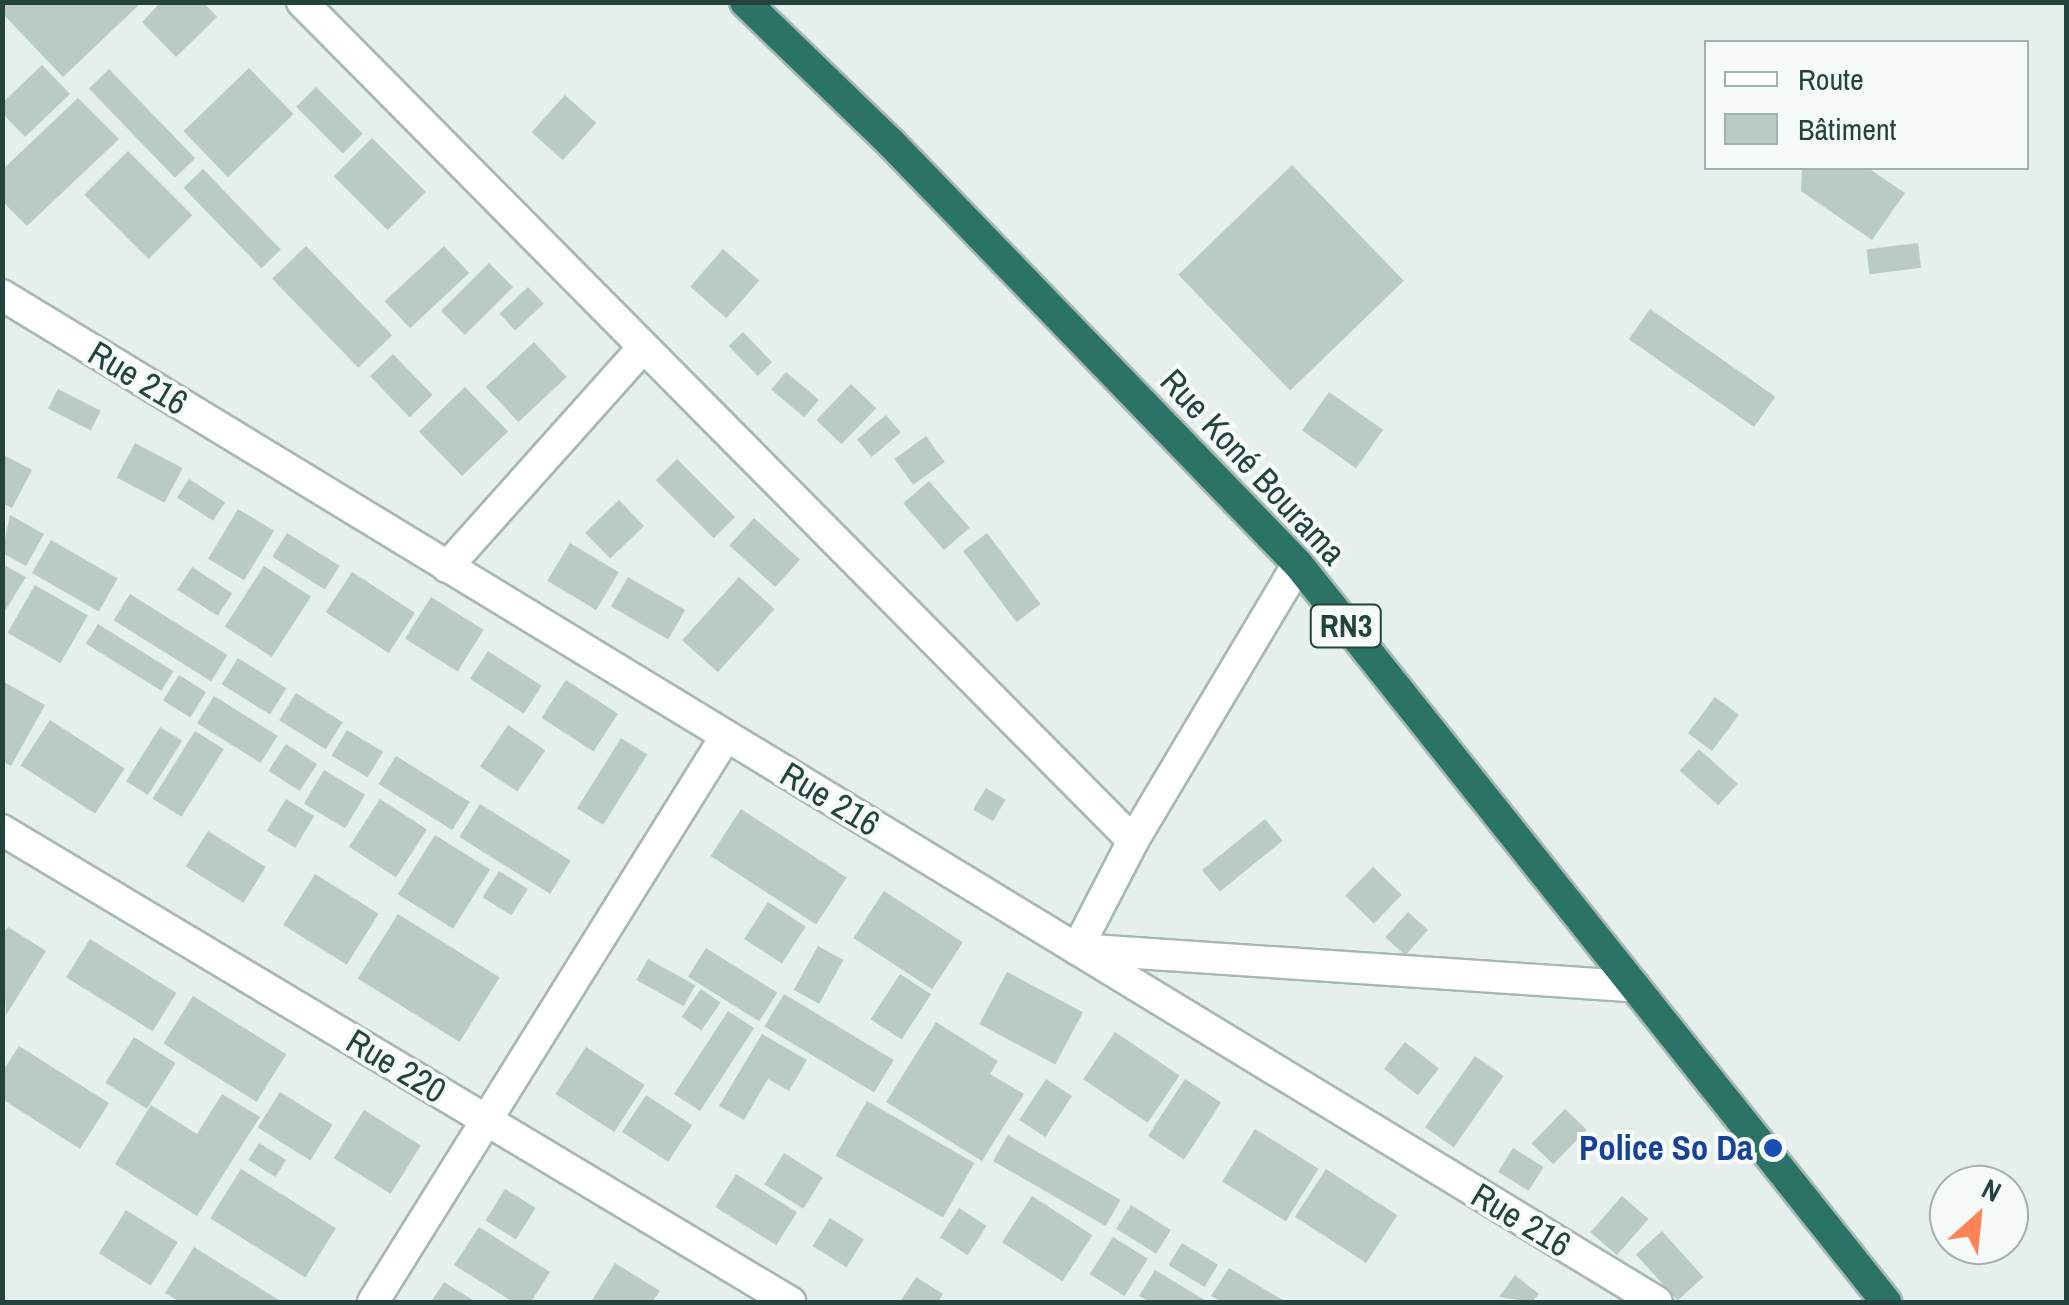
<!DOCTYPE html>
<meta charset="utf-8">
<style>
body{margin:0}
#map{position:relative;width:2069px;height:1305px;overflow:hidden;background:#e5efeb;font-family:"Archivo Narrow",sans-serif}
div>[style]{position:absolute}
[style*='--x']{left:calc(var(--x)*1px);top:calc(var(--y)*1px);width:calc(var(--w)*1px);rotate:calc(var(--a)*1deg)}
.building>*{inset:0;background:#bacbc4;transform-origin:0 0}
.roads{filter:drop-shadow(2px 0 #a7b8b3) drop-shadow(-2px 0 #a7b8b3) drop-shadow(0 2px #a7b8b3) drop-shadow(0 -2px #a7b8b3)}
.minor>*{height:30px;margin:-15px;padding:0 15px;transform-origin:15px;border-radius:15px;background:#fff}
.highway>*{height:30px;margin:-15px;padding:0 15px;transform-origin:15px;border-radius:15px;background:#2a7366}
.dots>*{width:28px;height:28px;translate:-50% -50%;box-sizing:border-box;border:5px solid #f6fbf9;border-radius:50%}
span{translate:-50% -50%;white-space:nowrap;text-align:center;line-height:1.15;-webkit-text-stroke:8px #f6fbf9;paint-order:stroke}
.shield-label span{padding:2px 8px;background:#f6fbf9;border:2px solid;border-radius:8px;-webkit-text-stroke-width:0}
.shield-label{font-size:32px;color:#22443c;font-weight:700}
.street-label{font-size:35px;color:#22443c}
.transit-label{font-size:35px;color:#164399;font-weight:700}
.right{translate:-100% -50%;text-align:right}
.frame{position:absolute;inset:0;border:5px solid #22443c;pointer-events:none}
.legend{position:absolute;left:1704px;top:40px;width:325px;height:130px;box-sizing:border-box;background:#f6fbf9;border:2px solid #a1b2ad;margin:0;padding:12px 18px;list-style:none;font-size:30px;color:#22443c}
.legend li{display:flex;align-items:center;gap:20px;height:50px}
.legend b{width:50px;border:2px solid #a1b2ad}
.north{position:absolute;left:1929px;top:1165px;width:100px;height:100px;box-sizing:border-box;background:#f6fbf9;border:2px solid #a1b2ad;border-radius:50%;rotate:27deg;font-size:28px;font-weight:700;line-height:40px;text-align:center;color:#22443c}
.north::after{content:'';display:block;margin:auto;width:35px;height:45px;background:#fe8354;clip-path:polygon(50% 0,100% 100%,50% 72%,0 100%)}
</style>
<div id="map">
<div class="building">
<i style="clip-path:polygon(2px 2px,142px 2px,63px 77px,2px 13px)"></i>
<i style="clip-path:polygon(161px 2px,203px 2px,217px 17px,176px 57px,142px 22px)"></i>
<i style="clip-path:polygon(42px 65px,70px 94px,25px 137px,2px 113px,2px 103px)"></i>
<i style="left:249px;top:68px;width:64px;height:91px;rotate:46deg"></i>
<i style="left:109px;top:69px;width:124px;height:28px;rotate:46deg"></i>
<i style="left:316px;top:87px;width:66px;height:28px;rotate:45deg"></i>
<i style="left:565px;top:95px;width:42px;height:50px;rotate:42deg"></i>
<i style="clip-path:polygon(78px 98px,119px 139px,27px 226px,2px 201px,2px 170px)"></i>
<i style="left:372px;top:138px;width:76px;height:54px;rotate:45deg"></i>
<i style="left:128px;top:151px;width:91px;height:62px;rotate:45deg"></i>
<i style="left:1292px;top:165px;width:161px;height:158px;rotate:46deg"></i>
<i style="clip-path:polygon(1802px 168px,1868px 168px,1905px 193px,1872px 240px,1801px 191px)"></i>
<i style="left:203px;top:169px;width:112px;height:27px;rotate:46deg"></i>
<i style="left:1918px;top:243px;width:25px;height:52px;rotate:83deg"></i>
<i style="left:306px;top:246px;width:124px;height:47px;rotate:46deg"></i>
<i style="left:444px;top:246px;width:37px;height:81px;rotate:47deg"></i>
<i style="left:723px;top:249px;width:48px;height:50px;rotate:41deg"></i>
<i style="left:489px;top:263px;width:34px;height:68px;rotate:45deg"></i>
<i style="left:528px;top:287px;width:23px;height:39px;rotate:47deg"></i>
<i style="left:1650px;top:309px;width:153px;height:37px;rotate:35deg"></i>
<i style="left:743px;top:332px;width:42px;height:20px;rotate:46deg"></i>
<i style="left:534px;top:342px;width:48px;height:66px;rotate:47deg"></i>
<i style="left:393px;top:354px;width:57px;height:32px;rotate:46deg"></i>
<i style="left:786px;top:372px;width:43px;height:23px;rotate:40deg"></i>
<i style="left:851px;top:384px;width:35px;height:50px;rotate:44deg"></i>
<i style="left:465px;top:387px;width:62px;height:64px;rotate:46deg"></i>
<i style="left:58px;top:389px;width:48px;height:22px;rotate:27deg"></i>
<i style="left:1329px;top:392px;width:66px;height:47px;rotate:35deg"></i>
<i style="left:886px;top:415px;width:23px;height:38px;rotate:50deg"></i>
<i style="left:926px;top:436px;width:32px;height:39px;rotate:54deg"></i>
<i style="left:135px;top:443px;width:54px;height:39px;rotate:28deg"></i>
<i style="clip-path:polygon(4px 455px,32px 470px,12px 508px,2px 503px)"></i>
<i style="left:677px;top:459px;width:82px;height:30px;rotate:45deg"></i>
<i style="left:189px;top:479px;width:43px;height:22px;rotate:33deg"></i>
<i style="left:929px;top:481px;width:62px;height:34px;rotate:49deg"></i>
<i style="left:619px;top:500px;width:36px;height:47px;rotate:46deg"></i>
<i style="left:238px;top:509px;width:42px;height:58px;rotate:31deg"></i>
<i style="clip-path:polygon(10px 515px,44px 534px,26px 566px,2px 553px)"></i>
<i style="left:754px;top:518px;width:62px;height:37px;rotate:42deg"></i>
<i style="left:287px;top:533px;width:62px;height:28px;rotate:32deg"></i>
<i style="left:987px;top:533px;width:89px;height:30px;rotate:53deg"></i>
<i style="left:51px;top:540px;width:77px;height:38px;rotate:30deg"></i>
<i style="left:570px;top:543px;width:57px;height:44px;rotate:31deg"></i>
<i style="clip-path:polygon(2px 564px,26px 577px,2px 616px)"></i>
<i style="left:264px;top:566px;width:56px;height:72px;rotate:33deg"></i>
<i style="left:192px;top:567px;width:48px;height:27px;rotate:33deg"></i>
<i style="left:352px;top:572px;width:75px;height:48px;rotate:33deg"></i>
<i style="left:628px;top:577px;width:66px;height:34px;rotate:30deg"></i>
<i style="left:739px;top:577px;width:48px;height:85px;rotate:42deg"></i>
<i style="left:35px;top:585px;width:61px;height:55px;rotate:30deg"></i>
<i style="left:130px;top:594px;width:115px;height:31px;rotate:32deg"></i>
<i style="left:431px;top:597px;width:62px;height:49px;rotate:32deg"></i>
<i style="left:98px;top:624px;width:89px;height:23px;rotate:32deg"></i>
<i style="left:488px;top:651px;width:64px;height:33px;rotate:33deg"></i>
<i style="left:238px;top:658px;width:57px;height:31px;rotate:32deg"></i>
<i style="left:179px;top:675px;width:32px;height:30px;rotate:32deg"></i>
<i style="left:566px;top:680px;width:62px;height:45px;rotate:33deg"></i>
<i style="clip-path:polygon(2px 681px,45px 705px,11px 766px,2px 761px)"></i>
<i style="left:296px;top:693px;width:55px;height:32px;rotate:32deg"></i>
<i style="left:214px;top:696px;width:75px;height:32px;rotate:32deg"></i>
<i style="left:1715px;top:697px;width:30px;height:45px;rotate:37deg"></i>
<i style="left:50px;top:720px;width:89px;height:54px;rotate:33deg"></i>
<i style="left:508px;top:725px;width:45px;height:50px;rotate:34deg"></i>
<i style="left:160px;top:727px;width:26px;height:64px;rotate:32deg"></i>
<i style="left:347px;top:730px;width:42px;height:30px;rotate:31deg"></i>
<i style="left:195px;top:731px;width:34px;height:80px;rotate:32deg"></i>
<i style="left:621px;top:738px;width:31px;height:83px;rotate:32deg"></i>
<i style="left:286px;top:744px;width:37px;height:32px;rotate:33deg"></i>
<i style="left:1699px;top:749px;width:52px;height:29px;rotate:42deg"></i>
<i style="left:396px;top:756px;width:87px;height:33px;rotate:32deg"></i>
<i style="left:324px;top:770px;width:48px;height:39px;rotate:31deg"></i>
<i style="left:986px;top:788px;width:23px;height:25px;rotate:31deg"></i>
<i style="left:286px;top:799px;width:33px;height:37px;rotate:31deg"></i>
<i style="left:380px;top:799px;width:56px;height:57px;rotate:33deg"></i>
<i style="left:480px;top:804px;width:107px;height:39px;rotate:32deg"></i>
<i style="left:741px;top:809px;width:126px;height:56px;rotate:33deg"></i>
<i style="left:1265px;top:819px;width:28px;height:81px;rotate:51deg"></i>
<i style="left:208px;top:831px;width:68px;height:42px;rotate:32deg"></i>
<i style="left:435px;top:835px;width:65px;height:70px;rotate:32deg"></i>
<i style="left:1373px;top:867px;width:40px;height:40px;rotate:44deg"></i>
<i style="left:499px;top:871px;width:34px;height:31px;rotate:32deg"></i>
<i style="left:315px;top:874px;width:75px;height:60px;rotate:32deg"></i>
<i style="left:884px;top:891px;width:94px;height:56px;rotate:33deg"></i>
<i style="left:768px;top:902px;width:45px;height:44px;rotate:33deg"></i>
<i style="left:1408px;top:912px;width:27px;height:34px;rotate:42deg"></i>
<i style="left:398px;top:914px;width:120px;height:76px;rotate:32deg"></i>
<i style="clip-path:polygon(8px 927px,46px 951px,6px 1015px,2px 935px)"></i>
<i style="left:90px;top:939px;width:102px;height:45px;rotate:32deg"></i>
<i style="left:818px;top:946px;width:29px;height:50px;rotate:29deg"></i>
<i style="left:706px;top:948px;width:84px;height:34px;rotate:32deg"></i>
<i style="left:648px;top:959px;width:54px;height:24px;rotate:29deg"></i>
<i style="left:1007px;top:972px;width:86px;height:59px;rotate:28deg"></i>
<i style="left:900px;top:974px;width:37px;height:54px;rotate:33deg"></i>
<i style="left:701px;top:989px;width:24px;height:34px;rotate:35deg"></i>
<i style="left:784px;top:994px;width:128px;height:38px;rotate:31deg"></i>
<i style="left:193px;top:996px;width:110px;height:56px;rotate:32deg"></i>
<i style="left:728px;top:1011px;width:31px;height:99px;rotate:33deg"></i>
<i style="clip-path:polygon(936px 1022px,998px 1061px,990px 1074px,1024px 1094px,982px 1161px,886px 1102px)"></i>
<i style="left:1115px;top:1032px;width:78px;height:57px;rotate:34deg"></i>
<i style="clip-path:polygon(762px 1034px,807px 1060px,789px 1091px,768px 1079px,744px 1120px,719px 1106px)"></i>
<i style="left:134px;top:1037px;width:49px;height:54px;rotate:32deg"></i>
<i style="left:1405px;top:1042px;width:43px;height:34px;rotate:38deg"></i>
<i style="clip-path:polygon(19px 1046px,109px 1103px,80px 1149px,2px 1099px,2px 1072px)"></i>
<i style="left:586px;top:1047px;width:70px;height:56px;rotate:33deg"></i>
<i style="left:1475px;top:1056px;width:35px;height:87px;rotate:35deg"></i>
<i style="left:1046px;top:1079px;width:31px;height:49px;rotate:33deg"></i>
<i style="left:1185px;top:1079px;width:43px;height:68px;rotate:33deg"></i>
<i style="left:280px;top:1092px;width:62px;height:42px;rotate:32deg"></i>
<i style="clip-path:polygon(222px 1094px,260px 1117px,197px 1216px,115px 1164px,151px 1105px,197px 1134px)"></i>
<i style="left:646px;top:1095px;width:55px;height:44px;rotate:33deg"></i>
<i style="left:867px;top:1101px;width:124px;height:63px;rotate:30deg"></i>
<i style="left:1565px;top:1109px;width:30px;height:48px;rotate:44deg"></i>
<i style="left:364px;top:1110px;width:67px;height:57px;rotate:32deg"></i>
<i style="left:1255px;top:1129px;width:75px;height:62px;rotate:32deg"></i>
<i style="left:1008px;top:1135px;width:130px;height:30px;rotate:30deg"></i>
<i style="left:259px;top:1143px;width:32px;height:20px;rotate:32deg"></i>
<i style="left:1513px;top:1148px;width:36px;height:28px;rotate:32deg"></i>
<i style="left:784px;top:1153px;width:46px;height:37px;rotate:32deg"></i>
<i style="left:241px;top:1169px;width:112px;height:58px;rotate:32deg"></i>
<i style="left:1326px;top:1169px;width:85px;height:57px;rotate:33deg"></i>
<i style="left:736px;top:1174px;width:72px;height:39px;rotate:32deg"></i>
<i style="left:505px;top:1189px;width:36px;height:37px;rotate:32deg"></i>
<i style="left:1032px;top:1196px;width:72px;height:55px;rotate:33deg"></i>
<i style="left:1622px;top:1196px;width:35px;height:48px;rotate:41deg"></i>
<i style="left:1131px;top:1205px;width:47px;height:28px;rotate:32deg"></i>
<i style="left:959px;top:1208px;width:33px;height:35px;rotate:33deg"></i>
<i style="left:126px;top:1210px;width:61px;height:51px;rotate:32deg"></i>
<i style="left:830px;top:1218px;width:40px;height:33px;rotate:32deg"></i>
<i style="clip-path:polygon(479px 1227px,550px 1272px,531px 1302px,513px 1302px,454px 1265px)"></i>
<i style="left:1662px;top:1231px;width:62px;height:35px;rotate:48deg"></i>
<i style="left:1113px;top:1237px;width:41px;height:44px;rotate:32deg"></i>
<i style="left:1182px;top:1243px;width:42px;height:26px;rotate:31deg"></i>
<i style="clip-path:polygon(194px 1247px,282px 1302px,180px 1302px,165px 1293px)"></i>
<i style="clip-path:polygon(615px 1263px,660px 1291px,652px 1302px,591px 1302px)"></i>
<i style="clip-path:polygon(1229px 1268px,1286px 1302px,1222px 1302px,1211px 1296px)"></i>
<i style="clip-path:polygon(1155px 1270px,1208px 1302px,1150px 1302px,1139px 1296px)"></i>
<i style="clip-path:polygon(1515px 1275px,1539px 1294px,1532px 1302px,1499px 1297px)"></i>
<i style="clip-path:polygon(916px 1277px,943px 1294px,938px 1302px,900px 1302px)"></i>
<i style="clip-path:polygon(444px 1282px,476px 1302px,431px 1302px)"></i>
</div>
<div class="roads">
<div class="minor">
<i style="--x:302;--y:2;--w:1181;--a:45.27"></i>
<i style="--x:2;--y:295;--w:1937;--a:31.32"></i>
<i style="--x:1298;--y:564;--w:322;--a:120.8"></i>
<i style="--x:1133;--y:841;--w:122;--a:117.4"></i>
<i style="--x:1077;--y:949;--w:552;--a:3.84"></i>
<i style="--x:447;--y:567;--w:295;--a:-48.2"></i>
<i style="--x:2;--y:830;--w:919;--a:30.92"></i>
<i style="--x:373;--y:1302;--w:667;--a:-58.05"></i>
</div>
<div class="highway">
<i style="--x:745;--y:2;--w:203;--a:44"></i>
<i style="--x:891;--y:143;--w:586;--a:45.97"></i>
<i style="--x:1298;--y:564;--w:944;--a:51.45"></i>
</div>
</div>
<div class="dots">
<i style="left:1773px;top:1148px;background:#1a4fb4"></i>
</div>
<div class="shield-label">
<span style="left:1346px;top:626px">RN3</span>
</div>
<div class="street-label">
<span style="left:138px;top:378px;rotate:31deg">Rue 216</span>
<span style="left:1253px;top:467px;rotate:47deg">Rue Koné Bourama</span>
<span style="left:830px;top:799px;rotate:31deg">Rue 216</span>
<span style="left:396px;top:1066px;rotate:31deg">Rue 220</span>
<span style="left:1521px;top:1220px;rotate:31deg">Rue 216</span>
</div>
<div class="transit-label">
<span class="right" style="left:1753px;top:1148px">Police So Da</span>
</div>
<div class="frame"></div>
<ul class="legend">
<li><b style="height:12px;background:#fff"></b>Route</li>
<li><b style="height:28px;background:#bacbc4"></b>Bâtiment</li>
</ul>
<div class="north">N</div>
</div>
